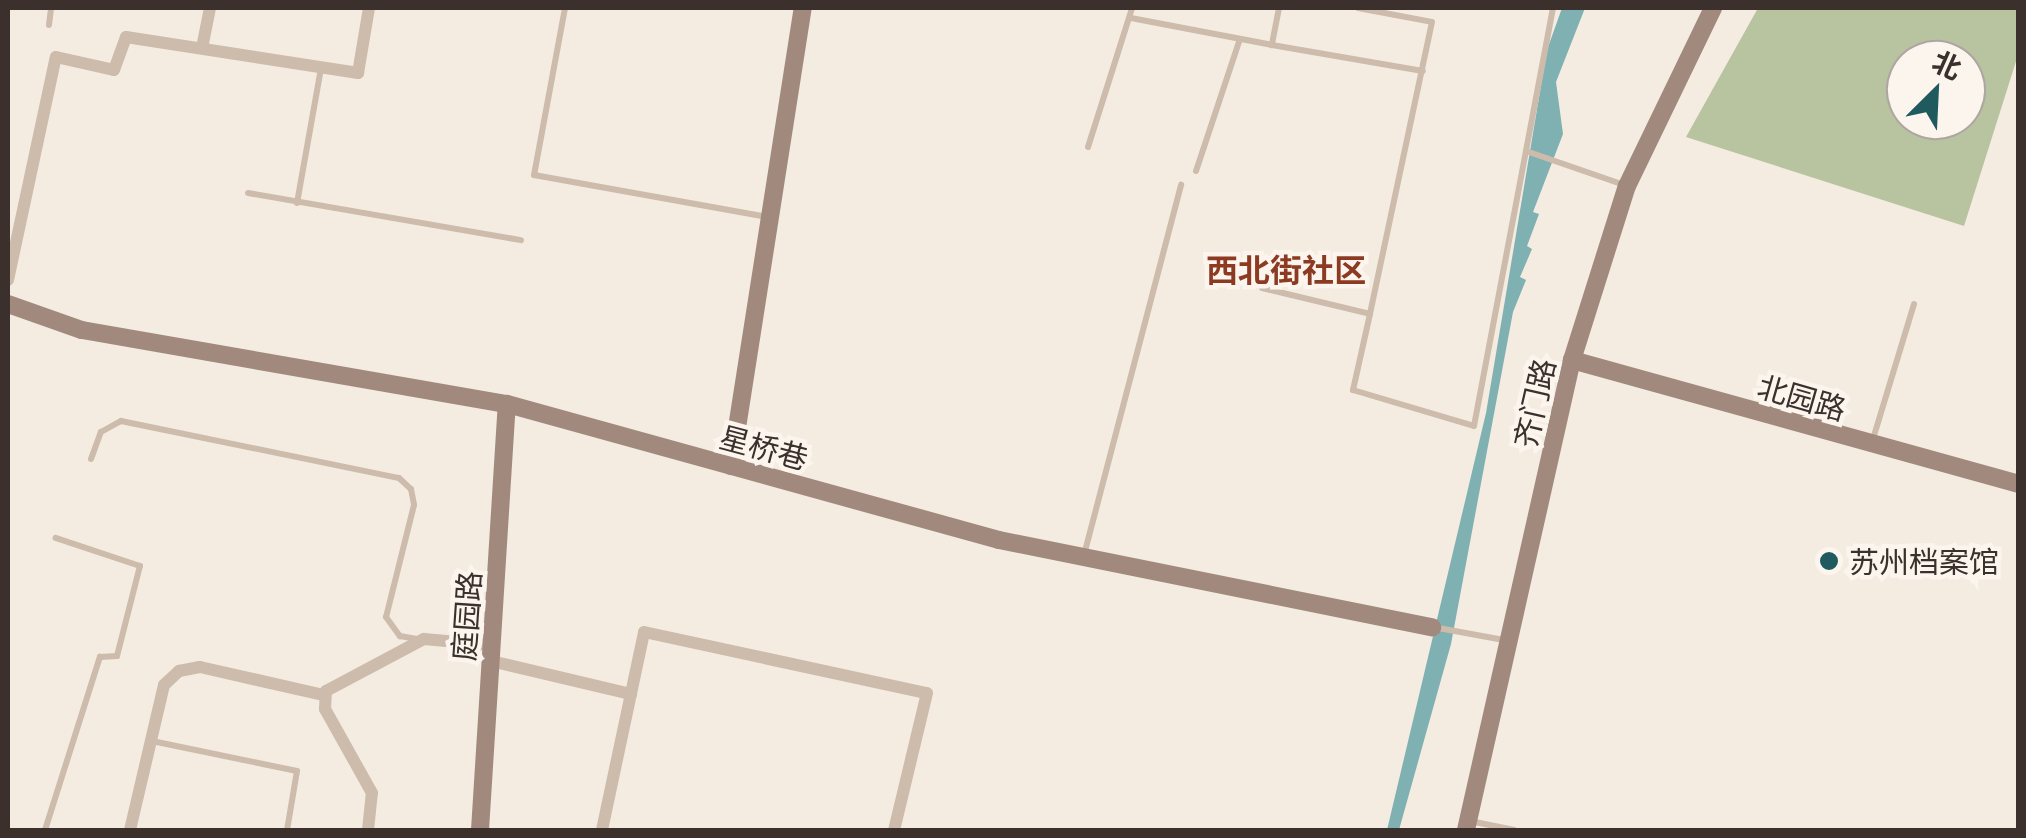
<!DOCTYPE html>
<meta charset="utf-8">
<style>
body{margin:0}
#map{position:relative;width:2026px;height:838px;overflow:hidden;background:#f4ebe1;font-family:"Exo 2","Noto Sans SC",sans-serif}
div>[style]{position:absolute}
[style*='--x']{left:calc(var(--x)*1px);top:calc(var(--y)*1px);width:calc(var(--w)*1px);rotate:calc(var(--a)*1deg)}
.green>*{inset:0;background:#b8c4a0}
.water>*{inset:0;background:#7fb0b2}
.lane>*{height:6px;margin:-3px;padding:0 3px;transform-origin:3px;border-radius:3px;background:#cdbbac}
.street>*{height:12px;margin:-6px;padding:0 6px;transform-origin:6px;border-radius:6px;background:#cdbbac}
.secondary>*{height:18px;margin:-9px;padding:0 9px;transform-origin:9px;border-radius:9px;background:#a18a7d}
.dots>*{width:28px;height:28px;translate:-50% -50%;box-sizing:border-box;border:5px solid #fbf5ee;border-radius:50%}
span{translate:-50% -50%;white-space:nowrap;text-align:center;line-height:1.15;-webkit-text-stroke:9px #fbf5ee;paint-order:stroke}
.street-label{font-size:30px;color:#3b302b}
.poi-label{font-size:30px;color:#3b302b}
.left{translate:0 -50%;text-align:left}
.neighbourhood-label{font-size:32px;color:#8c3b22;font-weight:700}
.frame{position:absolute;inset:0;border:10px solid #3b302b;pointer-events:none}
.north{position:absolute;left:1886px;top:40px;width:100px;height:100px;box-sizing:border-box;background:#fbf5ee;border:2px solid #aea6a0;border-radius:50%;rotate:24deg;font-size:28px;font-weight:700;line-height:40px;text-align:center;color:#3b302b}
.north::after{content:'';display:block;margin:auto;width:35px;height:45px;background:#1f5a5e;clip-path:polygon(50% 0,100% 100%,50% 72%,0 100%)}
</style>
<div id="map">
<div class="green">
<i style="clip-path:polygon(evenodd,1758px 8px,2018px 8px,2018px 55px,1964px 226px,1686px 137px,1758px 8px,1906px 60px,1966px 60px,1966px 120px,1906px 120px,1906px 60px)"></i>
</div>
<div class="water">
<i style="clip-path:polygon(1562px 8px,1585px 8px,1556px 82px,1563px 134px,1533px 212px,1539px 214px,1527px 246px,1532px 249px,1520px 277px,1526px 280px,1513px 312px,1451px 644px,1399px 830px,1387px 830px,1486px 413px,1547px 50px)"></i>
</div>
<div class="lane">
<i style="--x:565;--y:8;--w:170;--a:100.5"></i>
<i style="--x:534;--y:175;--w:238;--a:10.2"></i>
<i style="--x:1279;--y:8;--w:38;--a:101"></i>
<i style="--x:1272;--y:45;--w:153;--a:9.8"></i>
<i style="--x:1358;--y:8;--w:75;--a:10.7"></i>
<i style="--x:1432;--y:22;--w:299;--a:102"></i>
<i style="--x:1131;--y:18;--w:144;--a:10.8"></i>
<i style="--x:49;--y:25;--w:17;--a:-83"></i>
<i style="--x:1088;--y:147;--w:146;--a:-72.4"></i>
<i style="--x:1526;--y:151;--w:104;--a:19.1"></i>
<i style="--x:1196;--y:171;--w:139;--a:-71.6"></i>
<i style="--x:248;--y:193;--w:277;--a:9.8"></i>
<i style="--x:297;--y:203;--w:137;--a:-79.9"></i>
<i style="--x:1262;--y:288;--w:111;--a:13.5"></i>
<i style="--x:1370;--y:314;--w:78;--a:102.6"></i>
<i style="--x:1353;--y:390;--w:126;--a:16.6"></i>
<i style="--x:1474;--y:426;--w:425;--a:-79.3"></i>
<i style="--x:1873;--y:439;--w:141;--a:-73.1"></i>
<i style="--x:91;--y:459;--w:29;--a:-70"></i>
<i style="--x:101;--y:432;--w:23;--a:-29"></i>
<i style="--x:121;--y:421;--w:284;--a:11.6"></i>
<i style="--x:399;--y:478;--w:16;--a:43"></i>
<i style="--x:411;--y:489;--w:16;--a:79"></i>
<i style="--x:414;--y:505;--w:115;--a:104"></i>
<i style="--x:386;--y:617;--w:24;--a:54"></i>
<i style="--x:400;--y:636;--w:17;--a:10"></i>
<i style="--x:1084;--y:555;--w:383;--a:-75.3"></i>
<i style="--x:1433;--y:627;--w:72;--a:10.4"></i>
<i style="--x:152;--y:741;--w:148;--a:11.7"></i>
<i style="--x:297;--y:771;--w:60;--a:99.6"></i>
<i style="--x:1470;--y:821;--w:45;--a:11.6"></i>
<i style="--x:45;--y:830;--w:182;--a:-72.4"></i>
<i style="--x:100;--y:657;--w:17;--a:-3"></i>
<i style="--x:117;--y:656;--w:93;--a:-75.7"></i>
<i style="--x:140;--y:566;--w:89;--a:-161.6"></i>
</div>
<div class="street">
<i style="--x:202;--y:48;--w:41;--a:-78.7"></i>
<i style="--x:8;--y:280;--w:228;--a:-77.9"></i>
<i style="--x:56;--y:57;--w:59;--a:12.6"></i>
<i style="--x:114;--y:70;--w:35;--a:-70"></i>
<i style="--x:126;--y:37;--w:235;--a:8.8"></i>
<i style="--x:358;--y:73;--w:66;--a:-80.4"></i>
<i style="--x:491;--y:661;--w:144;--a:13.3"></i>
<i style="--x:130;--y:830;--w:149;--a:-76.8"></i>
<i style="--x:164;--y:685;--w:21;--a:-43"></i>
<i style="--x:179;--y:671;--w:21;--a:-11"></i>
<i style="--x:200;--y:667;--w:126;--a:12.8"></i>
<i style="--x:368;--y:830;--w:37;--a:-84"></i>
<i style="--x:372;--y:793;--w:96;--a:-119.2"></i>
<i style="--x:325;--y:709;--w:18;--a:-87"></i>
<i style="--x:326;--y:691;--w:111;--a:-28"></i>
<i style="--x:424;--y:639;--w:67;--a:5.1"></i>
<i style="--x:602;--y:830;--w:202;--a:-78"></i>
<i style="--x:644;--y:632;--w:289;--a:12.2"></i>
<i style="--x:927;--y:693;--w:141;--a:103.5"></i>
</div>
<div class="secondary">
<i style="--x:8;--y:304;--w:78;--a:19.4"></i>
<i style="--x:82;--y:330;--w:431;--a:9.9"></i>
<i style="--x:507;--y:404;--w:510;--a:15.45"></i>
<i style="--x:999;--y:540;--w:442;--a:11.4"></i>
<i style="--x:1572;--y:360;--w:463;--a:15.5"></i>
<i style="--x:731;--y:466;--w:464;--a:-81.1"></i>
<i style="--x:480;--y:830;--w:427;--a:-86.4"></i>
<i style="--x:1466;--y:830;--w:482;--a:-77.3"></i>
<i style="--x:1572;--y:360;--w:182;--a:-72.5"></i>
<i style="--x:1627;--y:186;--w:198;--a:-64.2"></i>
</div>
<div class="dots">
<i style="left:1829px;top:561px;background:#1f5a5e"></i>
</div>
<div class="street-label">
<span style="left:1802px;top:397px;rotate:16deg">北园路</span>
<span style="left:1534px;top:403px;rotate:-77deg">齐门路</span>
<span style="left:764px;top:447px;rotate:15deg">星桥巷</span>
<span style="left:466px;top:616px;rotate:-86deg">庭园路</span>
</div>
<div class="poi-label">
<span class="left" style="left:1849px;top:561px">苏州档案馆</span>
</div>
<div class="neighbourhood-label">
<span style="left:1286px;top:269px">西北街社区</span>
</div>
<div class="frame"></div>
<div class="north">北</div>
</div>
